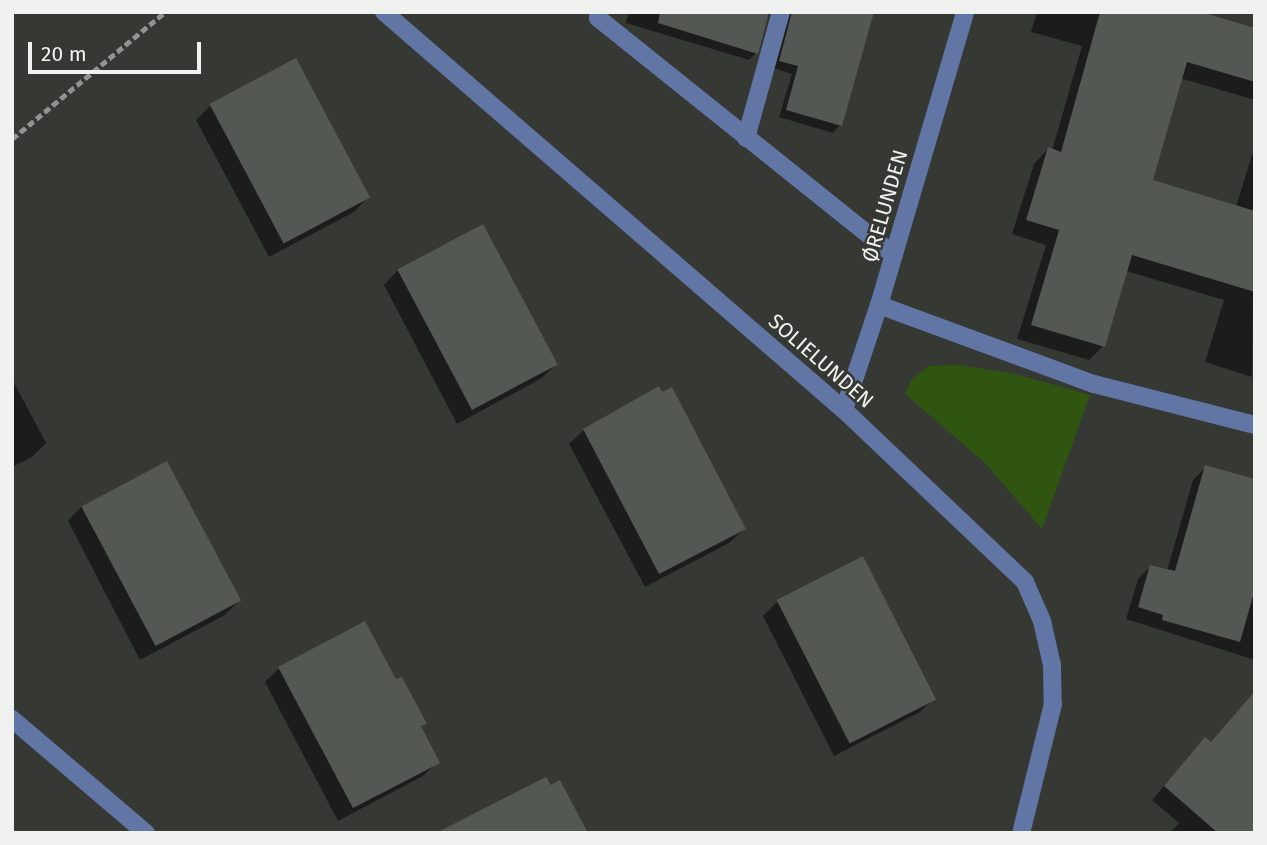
<!DOCTYPE html>
<meta charset="utf-8">
<style>
body{margin:0}
#map{position:relative;width:1267px;height:845px;overflow:hidden;background:#353833;font-family:"Fira Sans",sans-serif}
div>[style]{position:absolute}
[style*='--x']{left:calc(var(--x)*1px);top:calc(var(--y)*1px);width:calc(var(--w)*1px);rotate:calc(var(--a)*1deg)}
.green>*{inset:0;background:#2f5510}
.shadow>*{inset:0;background:#0007}
.building>*{inset:0;background:#545852;transform-origin:0 0}
.path>*{height:4.5px;margin-top:-2.25px;transform-origin:0;background:repeating-linear-gradient(90deg,#90938f 0 7px,transparent 0 10.5px)}
.service>*{height:18px;margin:-9px;padding:0 9px;transform-origin:9px;border-radius:9px;background:#6276a6}
.minor>*{height:18px;margin:-9px;padding:0 9px;transform-origin:9px;border-radius:9px;background:#6276a6}
span{translate:-50% -50%;white-space:nowrap;text-align:center;line-height:1.15;-webkit-text-stroke:5px #353833;paint-order:stroke}
.street-label{font-size:21px;color:#eff2ee}
.frame{position:absolute;inset:0;border:14px solid #eff2ee;pointer-events:none}
.scale{position:absolute;left:28px;top:42px;width:173px;height:32px;box-sizing:border-box;border:4px solid #eff2ee;border-top:0;padding-left:9px;font-size:21px;line-height:24px;white-space:nowrap;color:#eff2ee;-webkit-text-stroke:5px #353833;paint-order:stroke}
</style>
<div id="map">
<div class="green">
<i style="clip-path:polygon(960px 365px,1015px 374px,1090px 395px,1042px 529px,985px 463px,905px 394px,911px 380px,928px 366px)"></i>
</div>
<div class="shadow">
<i style="clip-path:polygon(629px 12px,768px 12px,756px 53px,749px 60px,626px 23px)"></i>
<i style="clip-path:polygon(782px 12px,872px 12px,840px 125px,833px 133px,779px 117px,792px 74px,773px 68px)"></i>
<i style="clip-path:polygon(1037px 12px,1199px 12px,1255px 30px,1255px 100px,1180px 78px,1151px 181px,1236px 207px,1255px 145px,1252px 377px,1205px 362px,1224px 300px,1126px 271px,1103px 346px,1089px 360px,1017px 339px,1046px 245px,1012px 234px,1034px 164px,1048px 149px,1052px 151px,1082px 46px,1031px 32px)"></i>
<i style="clip-path:polygon(210px 106px,368px 197px,354px 212px,269px 257px,196px 120px)"></i>
<i style="clip-path:polygon(398px 270px,556px 364px,542px 378px,457px 424px,384px 285px)"></i>
<i style="clip-path:polygon(12px 379px,46px 443px,32px 457px,12px 467px)"></i>
<i style="clip-path:polygon(584px 430px,744px 529px,729px 543px,645px 587px,569px 444px)"></i>
<i style="clip-path:polygon(1206px 467px,1255px 481px,1255px 660px,1126px 619px,1138px 579px,1150px 567px,1167px 571px,1193px 480px)"></i>
<i style="clip-path:polygon(82px 506px,239px 601px,225px 615px,140px 660px,68px 521px)"></i>
<i style="clip-path:polygon(777px 602px,934px 698px,920px 712px,834px 756px,763px 616px)"></i>
<i style="clip-path:polygon(279px 668px,395px 682px,425px 723px,420px 728px,438px 762px,423px 776px,338px 821px,265px 682px)"></i>
<i style="clip-path:polygon(1210px 743px,1255px 833px,1170px 833px,1179px 823px,1152px 800px,1193px 752px)"></i>
</div>
<div class="building">
<i style="clip-path:polygon(660px 12px,769px 12px,758px 54px,658px 23px)"></i>
<i style="clip-path:polygon(792px 12px,874px 12px,842px 126px,786px 110px,798px 66px,779px 61px)"></i>
<i style="clip-path:polygon(1100px 12px,1201px 12px,1255px 28px,1255px 82px,1187px 62px,1153px 180px,1255px 211px,1255px 292px,1132px 255px,1105px 347px,1031px 325px,1059px 230px,1026px 220px,1048px 147px,1061px 152px)"></i>
<i style="left:296px;top:58px;width:158px;height:98px;rotate:62deg"></i>
<i style="left:483px;top:224px;width:159px;height:97px;rotate:62deg"></i>
<i style="clip-path:polygon(659px 386px,662px 392px,672px 387px,746px 529px,659px 574px,583px 429px)"></i>
<i style="left:167px;top:461px;width:158px;height:97px;rotate:62deg"></i>
<i style="clip-path:polygon(1205px 465px,1255px 479px,1255px 589px,1240px 642px,1162px 620px,1163px 615px,1138px 607px,1150px 565px,1175px 571px)"></i>
<i style="left:863px;top:556px;width:161px;height:97px;rotate:63deg"></i>
<i style="clip-path:polygon(365px 621px,396px 679px,402px 677px,427px 724px,421px 726px,440px 763px,353px 808px,278px 667px)"></i>
<i style="clip-path:polygon(1255px 691px,1255px 833px,1218px 833px,1164px 786px,1205px 737px,1211px 742px)"></i>
<i style="clip-path:polygon(546px 777px,551px 785px,560px 780px,588px 833px,436px 833px)"></i>
</div>
<div class="path">
<i style="--x:12;--y:139;--w:199;--a:-39.7"></i>
</div>
<div class="service">
<i style="--x:599;--y:12;--w:6;--a:99"></i>
<i style="--x:598;--y:18;--w:379;--a:38.7"></i>
<i style="--x:746;--y:138;--w:131;--a:-74.5"></i>
</div>
<div class="minor">
<i style="--x:384;--y:12;--w:608;--a:40.87"></i>
<i style="--x:844;--y:410;--w:250;--a:43.5"></i>
<i style="--x:1025;--y:582;--w:43;--a:66.4"></i>
<i style="--x:1042;--y:621;--w:45;--a:77.2"></i>
<i style="--x:1052;--y:665;--w:39;--a:89"></i>
<i style="--x:1053;--y:704;--w:133;--a:103.9"></i>
<i style="--x:879;--y:305;--w:229;--a:20.2"></i>
<i style="--x:1094;--y:384;--w:166;--a:14.3"></i>
<i style="--x:844;--y:410;--w:111;--a:-71.6"></i>
<i style="--x:879;--y:305;--w:305;--a:-73.6"></i>
<i style="--x:12;--y:719;--w:176;--a:40.4"></i>
</div>
<div class="street-label">
<span style="left:885px;top:206px;rotate:-74deg">ØRELUNDEN</span>
<span style="left:821px;top:361px;rotate:41deg">SOLIELUNDEN</span>
</div>
<div class="frame"></div>
<div class="scale">20 m</div>
</div>
